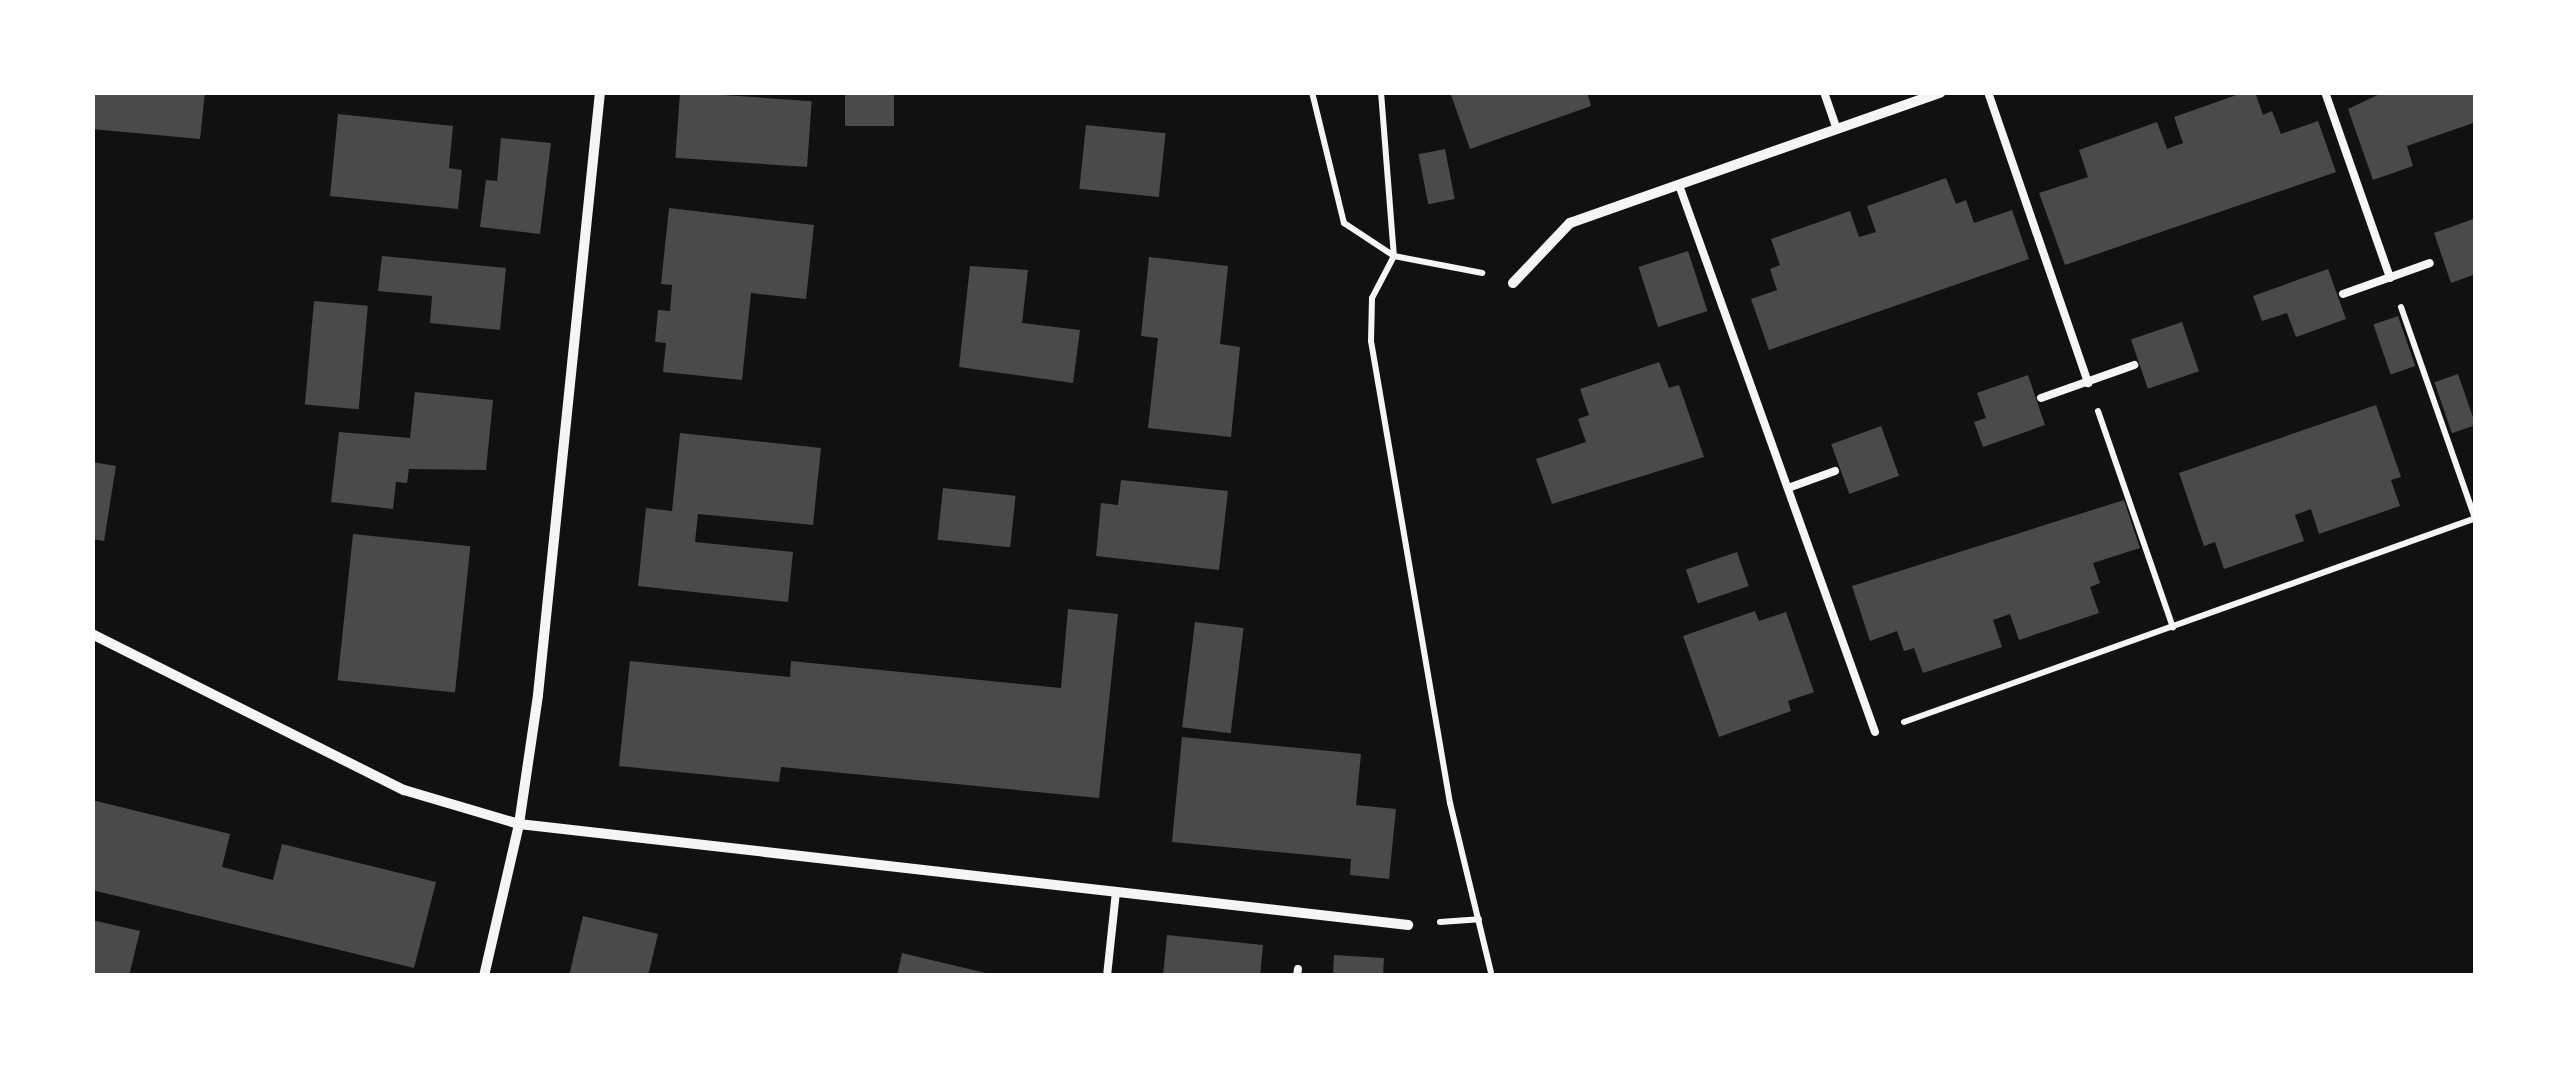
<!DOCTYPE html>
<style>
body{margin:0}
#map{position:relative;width:2568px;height:1068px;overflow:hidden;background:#111;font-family:"Titillium Web",sans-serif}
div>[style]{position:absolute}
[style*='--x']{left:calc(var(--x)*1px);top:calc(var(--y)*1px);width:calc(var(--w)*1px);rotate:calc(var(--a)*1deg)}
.building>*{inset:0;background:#4a4a4a;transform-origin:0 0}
.path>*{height:6px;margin:-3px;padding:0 3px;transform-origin:3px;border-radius:3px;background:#f5f5f5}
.service>*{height:8px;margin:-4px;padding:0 4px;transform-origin:4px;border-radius:4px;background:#f5f5f5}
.minor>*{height:10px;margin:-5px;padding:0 5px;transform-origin:5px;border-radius:5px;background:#f5f5f5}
span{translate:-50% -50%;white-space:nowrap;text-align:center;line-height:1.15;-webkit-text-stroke:8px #fff;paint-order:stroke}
.frame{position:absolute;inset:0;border:95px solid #fff;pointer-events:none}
</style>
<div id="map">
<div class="building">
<i style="clip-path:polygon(92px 92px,205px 92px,200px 139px,92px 129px)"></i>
<i style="left:680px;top:92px;width:132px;height:66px;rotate:4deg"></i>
<i style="left:845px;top:92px;width:49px;height:34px"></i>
<i style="clip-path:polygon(1450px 92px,1587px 92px,1591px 106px,1470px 149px)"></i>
<i style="clip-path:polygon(2245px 92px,2255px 92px,2263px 115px,2272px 111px,2281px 134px,2318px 121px,2336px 172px,2065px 265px,2039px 193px,2088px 177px,2079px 150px,2157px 122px,2167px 149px,2183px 143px,2174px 117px)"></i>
<i style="clip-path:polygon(2384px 92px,2476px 92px,2476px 122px,2407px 146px,2413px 166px,2373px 180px,2348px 109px)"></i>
<i style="clip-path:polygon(338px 114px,453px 126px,449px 168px,462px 170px,458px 209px,330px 196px)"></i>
<i style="left:1086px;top:125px;width:80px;height:64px;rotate:6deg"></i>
<i style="clip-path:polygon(501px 138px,551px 143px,540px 234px,480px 227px,486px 180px,497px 181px)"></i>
<i style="left:1445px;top:149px;width:51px;height:27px;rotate:79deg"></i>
<i style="clip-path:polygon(1946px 178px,1956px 204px,1966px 200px,1974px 223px,2012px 210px,2029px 259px,1769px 350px,1751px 299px,1777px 290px,1770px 269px,1780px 265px,1771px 239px,1850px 211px,1859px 237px,1876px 232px,1867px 206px)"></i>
<i style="clip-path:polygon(669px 208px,814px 225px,806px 299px,751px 293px,742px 380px,663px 372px,666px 343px,655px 342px,658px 310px,670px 311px,672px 285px,661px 284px)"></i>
<i style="clip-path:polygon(2476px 218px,2476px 274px,2451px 283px,2434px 233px)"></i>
<i style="left:1688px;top:251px;width:63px;height:52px;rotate:72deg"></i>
<i style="clip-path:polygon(382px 256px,506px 268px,500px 330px,430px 323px,432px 296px,378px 291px)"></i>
<i style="clip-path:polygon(1149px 257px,1228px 266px,1220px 344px,1240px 347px,1231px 437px,1148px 428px,1158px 338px,1141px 336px)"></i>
<i style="clip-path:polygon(970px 266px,1028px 270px,1022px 323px,1080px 330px,1073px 383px,959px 367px)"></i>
<i style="clip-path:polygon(2328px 269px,2346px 319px,2296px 337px,2287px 313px,2262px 321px,2253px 296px)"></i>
<i style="left:314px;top:301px;width:54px;height:104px;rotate:5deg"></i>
<i style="left:2398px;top:316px;width:53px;height:26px;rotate:71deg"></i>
<i style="left:2182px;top:322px;width:52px;height:54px;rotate:71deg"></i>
<i style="clip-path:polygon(1659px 362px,1669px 388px,1679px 385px,1704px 457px,1552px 504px,1536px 459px,1586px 442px,1578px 419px,1589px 415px,1580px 389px)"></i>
<i style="left:2458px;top:374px;width:54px;height:25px;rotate:71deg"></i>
<i style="clip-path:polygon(2028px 375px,2045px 425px,1983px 447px,1974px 422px,1986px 418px,1977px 393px)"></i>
<i style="clip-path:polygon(415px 392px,493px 400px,486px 470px,409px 469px,407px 483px,396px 482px,393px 509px,331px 502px,339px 432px,410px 438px)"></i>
<i style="clip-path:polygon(2376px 405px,2401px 477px,2391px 480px,2400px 506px,2319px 534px,2311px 509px,2295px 515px,2304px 541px,2224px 569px,2215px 542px,2204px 546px,2179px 473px)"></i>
<i style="left:1881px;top:426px;width:53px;height:53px;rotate:70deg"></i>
<i style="clip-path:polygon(680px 433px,821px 448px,813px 525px,698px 514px,695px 542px,793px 552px,788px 602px,638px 586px,646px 508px,672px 511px)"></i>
<i style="clip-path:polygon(92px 462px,116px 466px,104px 541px,92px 539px)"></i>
<i style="clip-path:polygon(1121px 480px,1228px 491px,1219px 570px,1096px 556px,1101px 503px,1118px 505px)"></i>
<i style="left:943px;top:488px;width:73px;height:52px;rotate:6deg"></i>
<i style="clip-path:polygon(2124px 500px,2140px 548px,2093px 563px,2100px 583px,2090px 587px,2099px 613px,2019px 640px,2010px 614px,1993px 620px,2002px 647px,1923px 673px,1914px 648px,1904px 651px,1897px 631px,1870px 641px,1852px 586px)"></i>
<i style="left:353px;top:534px;width:118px;height:147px;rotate:6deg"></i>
<i style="left:1737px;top:552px;width:36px;height:54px;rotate:71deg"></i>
<i style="clip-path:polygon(1068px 609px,1118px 614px,1099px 798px,781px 767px,779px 782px,619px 766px,630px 661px,790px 677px,791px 661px,1061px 688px)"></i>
<i style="clip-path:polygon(1755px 611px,1759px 621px,1786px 612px,1814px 692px,1788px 701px,1791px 711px,1719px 737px,1683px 636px)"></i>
<i style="left:1195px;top:622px;width:49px;height:106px;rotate:7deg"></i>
<i style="clip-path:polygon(1182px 737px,1361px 754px,1356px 805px,1396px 809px,1389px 879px,1350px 875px,1351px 859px,1172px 842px)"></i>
<i style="clip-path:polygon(92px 800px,230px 834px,222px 867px,273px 880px,282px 844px,436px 882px,414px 968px,92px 890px)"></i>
<i style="clip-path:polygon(583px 916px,658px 934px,648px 976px,569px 976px)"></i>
<i style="clip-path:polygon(92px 920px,140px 931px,129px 976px,92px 976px)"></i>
<i style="clip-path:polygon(1167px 935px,1263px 945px,1260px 976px,1163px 976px)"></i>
<i style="clip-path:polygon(902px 953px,990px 974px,989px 976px,897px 976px)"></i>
<i style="clip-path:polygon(1334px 955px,1384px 958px,1383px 976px,1333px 976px)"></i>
</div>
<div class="path">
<i style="--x:1312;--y:92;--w:135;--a:76.3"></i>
<i style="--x:1344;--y:223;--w:60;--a:33.4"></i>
<i style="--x:1394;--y:256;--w:47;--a:117.6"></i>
<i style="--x:1372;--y:298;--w:43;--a:91.3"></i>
<i style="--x:1371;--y:341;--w:469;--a:80.3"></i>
<i style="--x:1450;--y:803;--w:178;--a:76.4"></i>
<i style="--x:1381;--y:92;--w:165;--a:85.5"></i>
<i style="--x:1394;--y:256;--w:90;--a:10.9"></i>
<i style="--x:2401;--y:307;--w:224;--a:70.7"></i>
<i style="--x:2098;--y:411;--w:229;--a:70.9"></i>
<i style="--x:1904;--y:722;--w:607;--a:-19.63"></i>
<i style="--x:1440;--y:922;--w:39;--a:-4"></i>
</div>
<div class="service">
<i style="--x:1824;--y:92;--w:39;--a:71"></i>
<i style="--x:1988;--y:92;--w:308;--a:71"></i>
<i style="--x:2325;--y:92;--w:197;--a:70.7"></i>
<i style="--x:1679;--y:185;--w:581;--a:70.29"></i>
<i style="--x:2343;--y:294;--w:92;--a:-19.6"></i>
<i style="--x:2041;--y:398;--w:99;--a:-19.5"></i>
<i style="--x:1788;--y:488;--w:50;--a:-19.9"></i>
<i style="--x:1107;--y:976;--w:84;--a:-83.9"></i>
<i style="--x:1297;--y:976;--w:7;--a:-82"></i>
</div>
<div class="minor">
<i style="--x:1513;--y:283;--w:83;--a:-46.5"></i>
<i style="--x:1570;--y:223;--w:393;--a:-19.4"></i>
<i style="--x:92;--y:634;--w:349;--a:26.6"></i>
<i style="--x:404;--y:790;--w:120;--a:16.5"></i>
<i style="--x:519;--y:824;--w:895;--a:6.48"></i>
<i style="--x:484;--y:976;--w:156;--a:-77"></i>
<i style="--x:519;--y:824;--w:130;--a:-81.6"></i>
<i style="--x:538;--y:695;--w:606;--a:-84.13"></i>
</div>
<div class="frame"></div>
</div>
